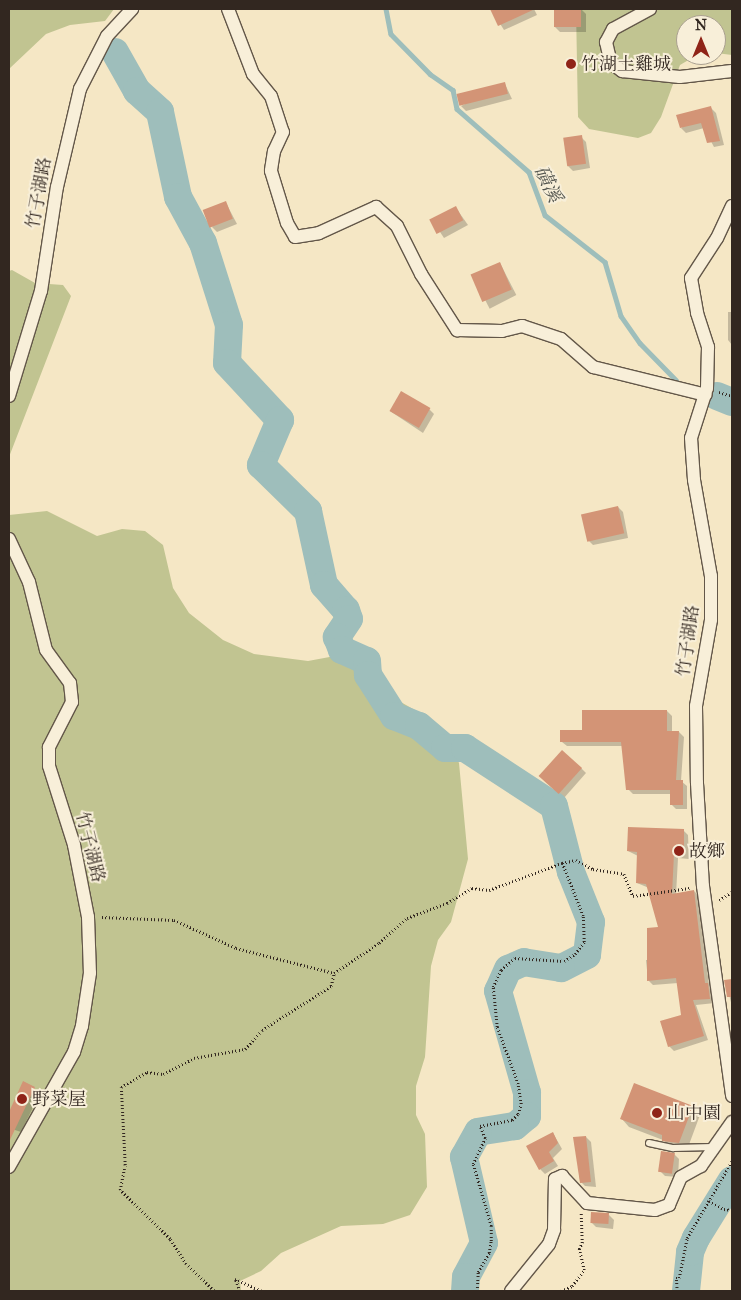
<!DOCTYPE html>
<meta charset="utf-8">
<style>
body{margin:0}
#map{position:relative;width:741px;height:1300px;overflow:hidden;background:#f5e7c5;font-family:"IM FELL Great Primer","Noto Serif TC",serif}
div>[style]{position:absolute}
[style*='--x']{left:calc(var(--x)*1px);top:calc(var(--y)*1px);width:calc(var(--w)*1px);rotate:calc(var(--a)*1deg)}
.green>*{inset:0;background:#c1c491}
.shadow>*{inset:0;background:#0003;transform-origin:0 0}
.stream>*{height:4.5px;margin:-2.25px;padding:0 2.25px;transform-origin:2.25px;border-radius:2.25px;background:#9ebebb}
.river>*{height:28px;margin:-14px;padding:0 14px;transform-origin:14px;border-radius:14px;background:#9ebebb}
.building>*{inset:0;background:#d39476;transform-origin:0 0}
.path>*{height:2.5px;margin-top:-1.25px;transform-origin:0;background:repeating-linear-gradient(90deg,#322720 0 1px,transparent 0 3.5px)}
.roads{filter:drop-shadow(1px 0 #635749) drop-shadow(-1px 0 #635749) drop-shadow(0 1px #635749) drop-shadow(0 -1px #635749)}
.service>*{height:6px;margin:-3px;padding:0 3px;transform-origin:3px;border-radius:3px;background:#f8efd9}
.minor>*{height:12px;margin:-6px;padding:0 6px;transform-origin:6px;border-radius:6px;background:#f8efd9}
.dots>*{width:14px;height:14px;translate:-50% -50%;box-sizing:border-box;border:2px solid #f8efd9;border-radius:50%}
span{translate:-50% -50%;white-space:nowrap;text-align:center;line-height:1.15;-webkit-text-stroke:4px #f8efd9;paint-order:stroke}
.poi-label{font-size:18px;color:#322720}
.left{translate:0 -50%;text-align:left}
.street-label{font-size:18px;color:#322720}
.water-label{font-size:19px;color:#52544e;font-style:italic}
.frame{position:absolute;inset:0;border:10px solid #322720;pointer-events:none}
.north{position:absolute;left:676px;top:15px;width:50px;height:50px;box-sizing:border-box;background:#f8efd9;border:1px solid #a99f8f;border-radius:50%;rotate:0deg;font-size:14px;font-weight:700;line-height:20px;text-align:center;color:#322720}
.north::after{content:'';display:block;margin:auto;width:18px;height:22px;background:#8f2418;clip-path:polygon(50% 0,100% 100%,50% 72%,0 100%)}
</style>
<div id="map">
<div class="green">
<i style="clip-path:polygon(9px 9px,114px 9px,105px 21px,70px 25px,46px 34px,9px 69px)"></i>
<i style="clip-path:polygon(576px 9px,732px 9px,732px 55px,716px 53px,716px 25px,686px 25px,686px 55px,697px 55px,680px 65px,661px 117px,651px 133px,638px 138px,589px 129px,578px 117px)"></i>
<i style="clip-path:polygon(12px 270px,35px 283px,63px 285px,71px 296px,9px 457px,9px 271px)"></i>
<i style="clip-path:polygon(47px 511px,97px 536px,122px 529px,145px 531px,163px 545px,173px 588px,189px 613px,223px 640px,254px 654px,308px 661px,335px 656px,356px 661px,399px 701px,427px 717px,444px 732px,459px 763px,468px 859px,451px 922px,438px 940px,431px 966px,425px 1057px,416px 1086px,416px 1115px,425px 1134px,427px 1187px,410px 1215px,383px 1224px,341px 1226px,281px 1253px,261px 1271px,240px 1281px,241px 1291px,9px 1291px,9px 515px)"></i>
</div>
<div class="shadow">
<i style="clip-path:polygon(498px 9px,534px 9px,537px 15px,504px 30px,492px 11px)"></i>
<i style="clip-path:polygon(581px 9px,586px 14px,586px 32px,560px 32px,555px 27px)"></i>
<i style="clip-path:polygon(505px 84px,512px 99px,466px 111px,461px 106px)"></i>
<i style="clip-path:polygon(711px 108px,716px 113px,724px 145px,714px 147px,704px 128px,686px 133px,681px 128px)"></i>
<i style="clip-path:polygon(581px 137px,586px 142px,590px 168px,573px 171px,568px 166px)"></i>
<i style="clip-path:polygon(226px 203px,237px 224px,217px 232px,212px 227px)"></i>
<i style="clip-path:polygon(456px 208px,468px 225px,444px 238px,432px 220px)"></i>
<i style="left:500px;top:263px;width:36px;height:30px;rotate:63deg"></i>
<i style="clip-path:polygon(728px 312px,732px 312px,732px 345px,728px 340px)"></i>
<i style="clip-path:polygon(429px 409px,434px 414px,423px 433px,390px 411px)"></i>
<i style="clip-path:polygon(618px 507px,623px 512px,628px 538px,593px 545px,588px 540px)"></i>
<i style="clip-path:polygon(667px 711px,672px 716px,672px 732px,679px 732px,684px 737px,681px 781px,687px 786px,687px 809px,676px 809px,671px 804px,671px 794px,633px 794px,628px 789px,623px 746px,567px 746px,562px 742px,583px 732px)"></i>
<i style="clip-path:polygon(581px 768px,586px 773px,564px 798px,545px 781px)"></i>
<i style="clip-path:polygon(683px 830px,688px 835px,689px 859px,678px 858px,676px 895px,694px 891px,699px 896px,709px 985px,715px 1003px,696px 1005px,708px 1040px,674px 1051px,669px 1046px,682px 1016px,678px 983px,653px 985px,648px 980px,646px 960px,650px 960px,659px 928px,649px 888px,637px 883px,638px 856px,628px 851px)"></i>
<i style="clip-path:polygon(732px 980px,732px 1007px,726px 981px)"></i>
<i style="clip-path:polygon(24px 1083px,40px 1093px,21px 1132px,9px 1128px,9px 1115px)"></i>
<i style="clip-path:polygon(693px 1107px,700px 1115px,687px 1150px,671px 1148px,663px 1140px,629px 1127px,622px 1119px)"></i>
<i style="clip-path:polygon(553px 1133px,562px 1149px,553px 1158px,558px 1166px,545px 1174px,540px 1169px)"></i>
<i style="clip-path:polygon(586px 1137px,591px 1142px,596px 1187px,585px 1186px,580px 1181px,575px 1138px)"></i>
<i style="clip-path:polygon(674px 1154px,679px 1159px,678px 1177px,665px 1176px,660px 1171px)"></i>
<i style="clip-path:polygon(609px 1215px,614px 1220px,613px 1229px,596px 1227px,591px 1222px)"></i>
</div>
<div class="stream">
<i style="--x:386;--y:9;--w:25;--a:79"></i>
<i style="--x:391;--y:34;--w:56;--a:45.7"></i>
<i style="--x:430;--y:74;--w:28;--a:35"></i>
<i style="--x:453;--y:90;--w:19;--a:78"></i>
<i style="--x:457;--y:109;--w:96;--a:41.2"></i>
<i style="--x:529;--y:172;--w:46;--a:69.6"></i>
<i style="--x:545;--y:215;--w:76;--a:38.1"></i>
<i style="--x:605;--y:262;--w:56;--a:73.5"></i>
<i style="--x:621;--y:316;--w:33;--a:55"></i>
<i style="--x:640;--y:343;--w:52;--a:45.8"></i>
</div>
<div class="river">
<i style="--x:115;--y:52;--w:45;--a:60.6"></i>
<i style="--x:137;--y:91;--w:31;--a:42"></i>
<i style="--x:160;--y:112;--w:87;--a:78"></i>
<i style="--x:178;--y:197;--w:52;--a:61.5"></i>
<i style="--x:203;--y:243;--w:86;--a:72.4"></i>
<i style="--x:229;--y:325;--w:38;--a:93"></i>
<i style="--x:227;--y:363;--w:78;--a:47.1"></i>
<i style="--x:280;--y:420;--w:49;--a:112.9"></i>
<i style="--x:261;--y:465;--w:66;--a:44.4"></i>
<i style="--x:308;--y:511;--w:76;--a:77.8"></i>
<i style="--x:324;--y:585;--w:33;--a:49"></i>
<i style="--x:346;--y:610;--w:9;--a:72"></i>
<i style="--x:349;--y:619;--w:22;--a:124"></i>
<i style="--x:337;--y:637;--w:14;--a:69"></i>
<i style="--x:342;--y:650;--w:27;--a:24"></i>
<i style="--x:367;--y:661;--w:14;--a:86"></i>
<i style="--x:368;--y:675;--w:49;--a:57.6"></i>
<i style="--x:394;--y:716;--w:27;--a:22"></i>
<i style="--x:419;--y:726;--w:34;--a:40"></i>
<i style="--x:445;--y:748;--w:20;--a:0"></i>
<i style="--x:465;--y:748;--w:106;--a:33.1"></i>
<i style="--x:554;--y:806;--w:68;--a:75.6"></i>
<i style="--x:571;--y:872;--w:54;--a:68.2"></i>
<i style="--x:591;--y:922;--w:33;--a:97"></i>
<i style="--x:587;--y:955;--w:29;--a:153"></i>
<i style="--x:561;--y:968;--w:37;--a:-171"></i>
<i style="--x:524;--y:962;--w:17;--a:156"></i>
<i style="--x:508;--y:969;--w:24;--a:114"></i>
<i style="--x:498;--y:991;--w:106;--a:74.1"></i>
<i style="--x:527;--y:1093;--w:23;--a:90"></i>
<i style="--x:527;--y:1116;--w:16;--a:140"></i>
<i style="--x:515;--y:1126;--w:37;--a:171"></i>
<i style="--x:478;--y:1132;--w:29;--a:119"></i>
<i style="--x:464;--y:1157;--w:88;--a:76.9"></i>
<i style="--x:484;--y:1243;--w:38;--a:118"></i>
<i style="--x:466;--y:1277;--w:14;--a:94"></i>
<i style="--x:717;--y:396;--w:16;--a:22"></i>
<i style="--x:686;--y:1291;--w:39;--a:-84"></i>
<i style="--x:690;--y:1252;--w:15;--a:-67"></i>
<i style="--x:696;--y:1238;--w:68;--a:-58.2"></i>
</div>
<div class="building">
<i style="clip-path:polygon(490px 9px,535px 9px,498px 26px)"></i>
<i style="left:554px;top:9px;width:27px;height:18px"></i>
<i style="left:505px;top:82px;width:12px;height:50px;rotate:76deg"></i>
<i style="clip-path:polygon(711px 106px,720px 141px,707px 143px,701px 123px,680px 128px,676px 115px)"></i>
<i style="left:582px;top:135px;width:29px;height:19px;rotate:82deg"></i>
<i style="left:226px;top:201px;width:19px;height:25px;rotate:69deg"></i>
<i style="left:456px;top:206px;width:16px;height:30px;rotate:63deg"></i>
<i style="left:500px;top:262px;width:30px;height:32px;rotate:67deg"></i>
<i style="left:401px;top:391px;width:34px;height:23px;rotate:30deg"></i>
<i style="left:618px;top:506px;width:28px;height:38px;rotate:77deg"></i>
<i style="clip-path:polygon(582px 710px,667px 710px,667px 731px,679px 731px,676px 780px,683px 780px,683px 805px,670px 805px,670px 790px,626px 790px,621px 742px,560px 742px,560px 730px,582px 730px)"></i>
<i style="left:562px;top:750px;width:27px;height:35px;rotate:42deg"></i>
<i style="clip-path:polygon(628px 827px,684px 829px,684px 854px,674px 854px,672px 894px,694px 890px,705px 983px,708px 983px,710px 999px,693px 1000px,704px 1036px,668px 1047px,660px 1021px,681px 1015px,676px 978px,647px 981px,647px 928px,658px 927px,646px 884px,636px 883px,637px 852px,627px 851px)"></i>
<i style="clip-path:polygon(732px 979px,732px 997px,727px 997px,724px 980px)"></i>
<i style="clip-path:polygon(23px 1081px,35px 1087px,9px 1142px,9px 1112px)"></i>
<i style="clip-path:polygon(634px 1083px,693px 1106px,679px 1143px,662px 1141px,662px 1135px,620px 1119px)"></i>
<i style="clip-path:polygon(553px 1132px,558px 1143px,549px 1152px,554px 1161px,539px 1170px,526px 1146px)"></i>
<i style="clip-path:polygon(586px 1136px,591px 1182px,580px 1183px,573px 1137px)"></i>
<i style="left:661px;top:1151px;width:14px;height:21px;rotate:8deg"></i>
<i style="left:591px;top:1212px;width:18px;height:11px;rotate:3deg"></i>
</div>
<div class="path">
<i style="--x:719;--y:392;--w:14;--a:17"></i>
<i style="--x:719;--y:900;--w:15;--a:-32"></i>
<i style="--x:102;--y:917;--w:72;--a:2.4"></i>
<i style="--x:174;--y:920;--w:68;--a:24.3"></i>
<i style="--x:236;--y:948;--w:101;--a:14.3"></i>
<i style="--x:334;--y:973;--w:54;--a:-33.7"></i>
<i style="--x:379;--y:943;--w:38;--a:-42"></i>
<i style="--x:407;--y:918;--w:43;--a:-20.6"></i>
<i style="--x:447;--y:903;--w:29;--a:-31"></i>
<i style="--x:472;--y:888;--w:17;--a:7"></i>
<i style="--x:489;--y:890;--w:78;--a:-20.3"></i>
<i style="--x:562;--y:863;--w:14;--a:-12"></i>
<i style="--x:576;--y:860;--w:19;--a:28"></i>
<i style="--x:593;--y:869;--w:31;--a:9"></i>
<i style="--x:624;--y:874;--w:24;--a:68"></i>
<i style="--x:633;--y:896;--w:57;--a:-8.1"></i>
<i style="--x:709;--y:1201;--w:17;--a:28"></i>
<i style="--x:724;--y:1209;--w:8;--a:7"></i>
<i style="--x:214;--y:1291;--w:39;--a:-136"></i>
<i style="--x:186;--y:1264;--w:30;--a:-123"></i>
<i style="--x:170;--y:1239;--w:70;--a:-135.6"></i>
<i style="--x:120;--y:1190;--w:25;--a:-79"></i>
<i style="--x:125;--y:1165;--w:78;--a:-92.9"></i>
<i style="--x:121;--y:1087;--w:30;--a:-30"></i>
<i style="--x:147;--y:1072;--w:16;--a:7"></i>
<i style="--x:163;--y:1074;--w:35;--a:-27"></i>
<i style="--x:194;--y:1058;--w:52;--a:-10"></i>
<i style="--x:245;--y:1049;--w:25;--a:-48"></i>
<i style="--x:262;--y:1030;--w:82;--a:-32.5"></i>
<i style="--x:331;--y:986;--w:13;--a:-77"></i>
<i style="--x:240;--y:1291;--w:13;--a:-113"></i>
<i style="--x:235;--y:1279;--w:30;--a:24"></i>
<i style="--x:477;--y:1291;--w:19;--a:-87"></i>
<i style="--x:478;--y:1272;--w:22;--a:-60"></i>
<i style="--x:489;--y:1253;--w:12;--a:-81"></i>
<i style="--x:491;--y:1241;--w:15;--a:-90"></i>
<i style="--x:491;--y:1226;--w:65;--a:-106.2"></i>
<i style="--x:473;--y:1164;--w:29;--a:-65"></i>
<i style="--x:485;--y:1138;--w:13;--a:-113"></i>
<i style="--x:480;--y:1126;--w:33;--a:-11"></i>
<i style="--x:512;--y:1120;--w:8;--a:-45"></i>
<i style="--x:518;--y:1114;--w:10;--a:-73"></i>
<i style="--x:521;--y:1104;--w:20;--a:-99"></i>
<i style="--x:518;--y:1084;--w:61;--a:-110.2"></i>
<i style="--x:497;--y:1027;--w:40;--a:-95.7"></i>
<i style="--x:493;--y:987;--w:19;--a:-65"></i>
<i style="--x:501;--y:970;--w:18;--a:-41"></i>
<i style="--x:515;--y:958;--w:49;--a:3.5"></i>
<i style="--x:564;--y:961;--w:13;--a:-32"></i>
<i style="--x:575;--y:954;--w:15;--a:-53"></i>
<i style="--x:584;--y:942;--w:26;--a:-92"></i>
<i style="--x:583;--y:916;--w:57;--a:-111.6"></i>
<i style="--x:561;--y:1291;--w:12;--a:-24"></i>
<i style="--x:572;--y:1286;--w:20;--a:-53"></i>
<i style="--x:584;--y:1270;--w:22;--a:-103"></i>
<i style="--x:579;--y:1249;--w:7;--a:-63"></i>
<i style="--x:582;--y:1243;--w:30;--a:-92"></i>
<i style="--x:677;--y:1291;--w:13;--a:-94"></i>
<i style="--x:676;--y:1278;--w:3;--a:0"></i>
<i style="--x:679;--y:1278;--w:41;--a:-78.7"></i>
<i style="--x:687;--y:1238;--w:89;--a:-59.7"></i>
</div>
<div class="roads">
<div class="service">
<i style="--x:649;--y:1143;--w:25;--a:12"></i>
<i style="--x:673;--y:1148;--w:40;--a:-1.4"></i>
</div>
<div class="minor">
<i style="--x:228;--y:9;--w:70;--a:69"></i>
<i style="--x:253;--y:74;--w:28;--a:51"></i>
<i style="--x:271;--y:96;--w:38;--a:72"></i>
<i style="--x:283;--y:132;--w:21;--a:115"></i>
<i style="--x:274;--y:151;--w:20;--a:99"></i>
<i style="--x:271;--y:171;--w:54;--a:72.9"></i>
<i style="--x:287;--y:223;--w:16;--a:60"></i>
<i style="--x:295;--y:237;--w:24;--a:-9"></i>
<i style="--x:319;--y:233;--w:63;--a:-24.5"></i>
<i style="--x:376;--y:207;--w:28;--a:42"></i>
<i style="--x:397;--y:226;--w:54;--a:63.4"></i>
<i style="--x:421;--y:274;--w:67;--a:57.3"></i>
<i style="--x:457;--y:330;--w:45;--a:1.3"></i>
<i style="--x:502;--y:331;--w:21;--a:-14"></i>
<i style="--x:522;--y:326;--w:41;--a:18.4"></i>
<i style="--x:561;--y:339;--w:43;--a:41.2"></i>
<i style="--x:593;--y:367;--w:116;--a:13.9"></i>
<i style="--x:650;--y:9;--w:42;--a:151.6"></i>
<i style="--x:613;--y:29;--w:15;--a:118"></i>
<i style="--x:606;--y:42;--w:22;--a:77"></i>
<i style="--x:611;--y:63;--w:14;--a:36"></i>
<i style="--x:622;--y:71;--w:58;--a:5.9"></i>
<i style="--x:680;--y:77;--w:52;--a:-6.6"></i>
<i style="--x:732;--y:206;--w:35;--a:115"></i>
<i style="--x:717;--y:238;--w:48;--a:123"></i>
<i style="--x:691;--y:278;--w:36;--a:80"></i>
<i style="--x:697;--y:313;--w:36;--a:72"></i>
<i style="--x:708;--y:347;--w:41;--a:91.4"></i>
<i style="--x:707;--y:388;--w:52;--a:107.7"></i>
<i style="--x:691;--y:438;--w:42;--a:85.9"></i>
<i style="--x:694;--y:480;--w:97;--a:80"></i>
<i style="--x:711;--y:576;--w:44;--a:90"></i>
<i style="--x:711;--y:620;--w:87;--a:99.9"></i>
<i style="--x:696;--y:706;--w:77;--a:89.3"></i>
<i style="--x:697;--y:783;--w:103;--a:86.7"></i>
<i style="--x:703;--y:886;--w:212;--a:82.1"></i>
<i style="--x:9;--y:396;--w:110;--a:-73.1"></i>
<i style="--x:41;--y:291;--w:105;--a:-81.3"></i>
<i style="--x:57;--y:187;--w:101;--a:-76.8"></i>
<i style="--x:80;--y:89;--w:59;--a:-63"></i>
<i style="--x:107;--y:36;--w:37;--a:-47"></i>
<i style="--x:9;--y:539;--w:47;--a:65.1"></i>
<i style="--x:29;--y:582;--w:70;--a:76"></i>
<i style="--x:46;--y:650;--w:41;--a:54"></i>
<i style="--x:70;--y:683;--w:19;--a:84"></i>
<i style="--x:72;--y:702;--w:51;--a:117.1"></i>
<i style="--x:49;--y:747;--w:19;--a:90"></i>
<i style="--x:49;--y:766;--w:83;--a:72.4"></i>
<i style="--x:74;--y:845;--w:73;--a:79"></i>
<i style="--x:88;--y:917;--w:56;--a:88"></i>
<i style="--x:90;--y:973;--w:54;--a:98.6"></i>
<i style="--x:82;--y:1026;--w:27;--a:107"></i>
<i style="--x:74;--y:1052;--w:132;--a:119.5"></i>
<i style="--x:511;--y:1291;--w:60;--a:-51"></i>
<i style="--x:549;--y:1244;--w:15;--a:-70"></i>
<i style="--x:554;--y:1230;--w:51;--a:-88.9"></i>
<i style="--x:555;--y:1179;--w:8;--a:-23"></i>
<i style="--x:562;--y:1176;--w:37;--a:47"></i>
<i style="--x:587;--y:1203;--w:68;--a:5.9"></i>
<i style="--x:655;--y:1210;--w:15;--a:-20"></i>
<i style="--x:669;--y:1205;--w:30;--a:-67"></i>
<i style="--x:681;--y:1177;--w:23;--a:-29"></i>
<i style="--x:701;--y:1166;--w:54;--a:-54.8"></i>
</div>
</div>
<div class="dots">
<i style="left:571px;top:64px;background:#8f2418"></i>
<i style="left:679px;top:851px;background:#8f2418"></i>
<i style="left:22px;top:1099px;background:#8f2418"></i>
<i style="left:657px;top:1113px;background:#8f2418"></i>
</div>
<div class="poi-label">
<span class="left" style="left:581px;top:64px">竹湖土雞城</span>
<span class="left" style="left:689px;top:851px">故鄉</span>
<span class="left" style="left:32px;top:1099px">野菜屋</span>
<span class="left" style="left:667px;top:1113px">山中園</span>
</div>
<div class="street-label">
<span style="left:39px;top:193px;rotate:-80deg">竹子湖路</span>
<span style="left:688px;top:641px;rotate:-82deg">竹子湖路</span>
<span style="left:90px;top:847px;rotate:76deg">竹子湖路</span>
</div>
<div class="water-label">
<span style="left:548px;top:184px;rotate:64deg">磺溪</span>
</div>
<div class="frame"></div>
<div class="north">N</div>
</div>
